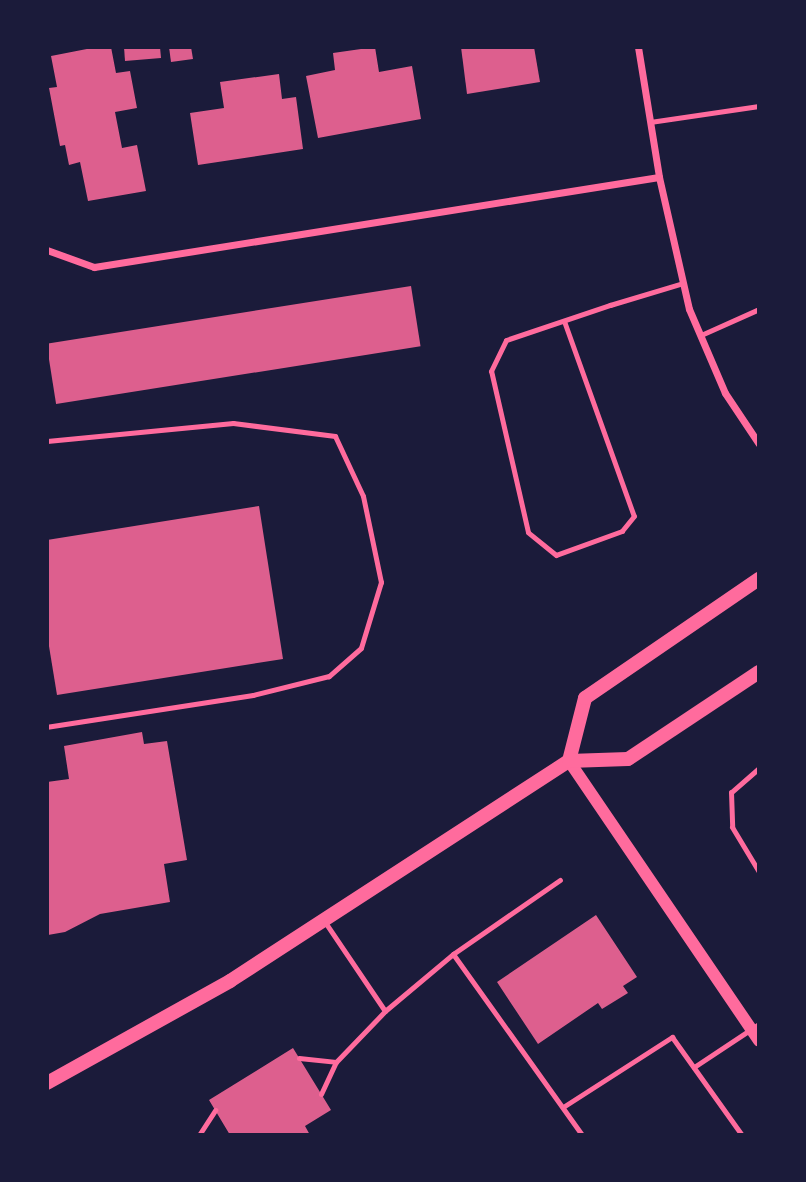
<!DOCTYPE html>
<style>
body{margin:0}
#map{position:relative;width:806px;height:1182px;overflow:hidden;background:#1b1b3a;font-family:"IBM Plex Sans",sans-serif}
div>[style]{position:absolute}
[style*='--x']{left:calc(var(--x)*1px);top:calc(var(--y)*1px);width:calc(var(--w)*1px);rotate:calc(var(--a)*1deg)}
.building>*{inset:0;background:#dd5f8e;transform-origin:0 0}
.service>*{height:5px;margin:-2.5px;padding:0 2.5px;transform-origin:2.5px;border-radius:2.5px;background:#ff6b9d}
.minor>*{height:7px;margin:-3.5px;padding:0 3.5px;transform-origin:3.5px;border-radius:3.5px;background:#ff6b9d}
.tertiary>*{height:12px;margin:-6px;padding:0 6px;transform-origin:6px;border-radius:6px;background:#ff6b9d}
.secondary>*{height:14px;margin:-7px;padding:0 7px;transform-origin:7px;border-radius:7px;background:#ff6b9d}
span{translate:-50% -50%;white-space:nowrap;text-align:center;line-height:1.15;-webkit-text-stroke:6px #1b1b3a;paint-order:stroke}
.frame{position:absolute;inset:0;border:49px solid #1b1b3a;pointer-events:none}
</style>
<div id="map">
<div class="building">
<i style="clip-path:polygon(97px 47px,111px 47px,116px 73px,130px 71px,137px 108px,115px 112px,122px 148px,137px 145px,146px 191px,88px 201px,80px 162px,69px 165px,65px 145px,60px 146px,49px 88px,57px 87px,51px 56px)"></i>
<i style="clip-path:polygon(124px 47px,160px 47px,161px 58px,125px 61px)"></i>
<i style="clip-path:polygon(169px 47px,191px 47px,193px 59px,171px 62px)"></i>
<i style="clip-path:polygon(375px 47px,379px 72px,412px 66px,421px 119px,318px 138px,306px 76px,335px 70px,333px 53px)"></i>
<i style="clip-path:polygon(461px 47px,534px 47px,540px 82px,467px 94px)"></i>
<i style="clip-path:polygon(279px 74px,282px 99px,296px 97px,303px 149px,198px 165px,190px 113px,224px 108px,220px 82px)"></i>
<i style="left:411px;top:286px;width:61px;height:369px;rotate:81deg"></i>
<i style="clip-path:polygon(259px 506px,283px 659px,57px 695px,47px 634px,47px 540px)"></i>
<i style="clip-path:polygon(142px 732px,144px 744px,167px 741px,187px 860px,164px 864px,170px 902px,100px 914px,65px 932px,48px 935px,47px 782px,69px 779px,64px 746px)"></i>
<i style="clip-path:polygon(596px 915px,637px 977px,623px 986px,628px 993px,602px 1009px,598px 1003px,538px 1044px,497px 982px)"></i>
<i style="clip-path:polygon(293px 1048px,331px 1110px,305px 1126px,310px 1135px,230px 1135px,209px 1100px)"></i>
</div>
<div class="service">
<i style="--x:650;--y:122;--w:110;--a:-8.4"></i>
<i style="--x:564;--y:321;--w:207;--a:70.3"></i>
<i style="--x:634;--y:516;--w:19;--a:129"></i>
<i style="--x:622;--y:531;--w:70;--a:160"></i>
<i style="--x:556;--y:555;--w:36;--a:-141"></i>
<i style="--x:528;--y:532;--w:165;--a:-102.9"></i>
<i style="--x:491;--y:371;--w:34;--a:-64"></i>
<i style="--x:506;--y:340;--w:110;--a:-18.6"></i>
<i style="--x:610;--y:305;--w:76;--a:-16.8"></i>
<i style="--x:701;--y:335;--w:64;--a:-24.1"></i>
<i style="--x:47;--y:441;--w:187;--a:-5.5"></i>
<i style="--x:233;--y:423;--w:103;--a:7.3"></i>
<i style="--x:335;--y:436;--w:66;--a:65"></i>
<i style="--x:363;--y:496;--w:88;--a:78.2"></i>
<i style="--x:381;--y:582;--w:69;--a:106.9"></i>
<i style="--x:361;--y:648;--w:43;--a:138.8"></i>
<i style="--x:329;--y:676;--w:78;--a:166"></i>
<i style="--x:253;--y:695;--w:208;--a:171.2"></i>
<i style="--x:759;--y:768;--w:37;--a:139"></i>
<i style="--x:731;--y:792;--w:35;--a:88"></i>
<i style="--x:732;--y:827;--w:52;--a:59"></i>
<i style="--x:453;--y:954;--w:222;--a:54.5"></i>
<i style="--x:385;--y:1011;--w:89;--a:-40"></i>
<i style="--x:453;--y:954;--w:130;--a:-34.7"></i>
<i style="--x:299;--y:1058;--w:37;--a:6"></i>
<i style="--x:336;--y:1062;--w:71;--a:-46.1"></i>
<i style="--x:385;--y:1011;--w:107;--a:-124"></i>
<i style="--x:694;--y:1067;--w:78;--a:-33.5"></i>
<i style="--x:321;--y:1094;--w:35;--a:-65"></i>
<i style="--x:563;--y:1107;--w:130;--a:-32.7"></i>
<i style="--x:672;--y:1037;--w:120;--a:54.5"></i>
<i style="--x:199;--y:1135;--w:30;--a:-57"></i>
</div>
<div class="minor">
<i style="--x:638;--y:47;--w:132;--a:80.8"></i>
<i style="--x:659;--y:177;--w:135;--a:77.2"></i>
<i style="--x:689;--y:309;--w:91;--a:66.8"></i>
<i style="--x:725;--y:393;--w:61;--a:56.3"></i>
<i style="--x:47;--y:250;--w:50;--a:19.9"></i>
<i style="--x:94;--y:267;--w:572;--a:-9.05"></i>
</div>
<div class="tertiary">
<i style="--x:569;--y:761;--w:338;--a:55.8"></i>
</div>
<div class="secondary">
<i style="--x:569;--y:761;--w:65;--a:-75.7"></i>
<i style="--x:585;--y:698;--w:211;--a:-34.4"></i>
<i style="--x:47;--y:1083;--w:210;--a:-29.1"></i>
<i style="--x:230;--y:981;--w:404;--a:-33"></i>
<i style="--x:569;--y:761;--w:59;--a:-1.9"></i>
<i style="--x:628;--y:759;--w:157;--a:-33.6"></i>
</div>
<div class="frame"></div>
</div>
